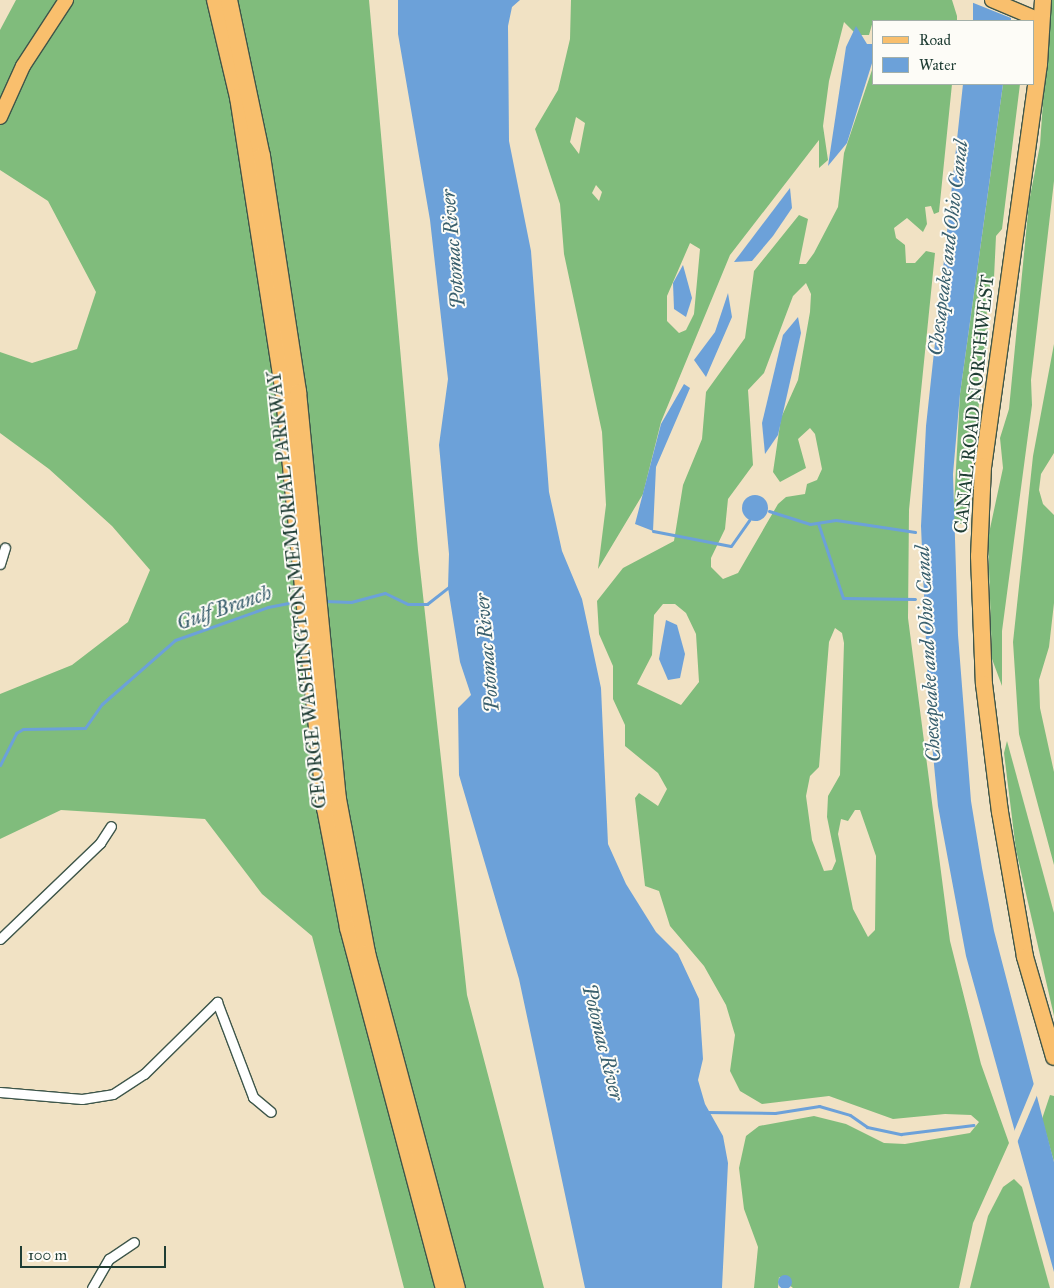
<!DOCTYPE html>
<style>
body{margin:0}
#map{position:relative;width:1054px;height:1288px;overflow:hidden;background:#f1e2c4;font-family:"IM FELL Great Primer",serif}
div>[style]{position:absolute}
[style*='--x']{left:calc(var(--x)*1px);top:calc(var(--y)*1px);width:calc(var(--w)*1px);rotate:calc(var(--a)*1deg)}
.forest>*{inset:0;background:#80bc7c}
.water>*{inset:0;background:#6ca1d9;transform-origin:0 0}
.round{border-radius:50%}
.pier>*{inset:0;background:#f1e2c4}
.stream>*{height:3px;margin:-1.5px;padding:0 1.5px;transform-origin:1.5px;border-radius:1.5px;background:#6ca1d9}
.roads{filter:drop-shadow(1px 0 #3e564a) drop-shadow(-1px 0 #3e564a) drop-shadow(0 1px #3e564a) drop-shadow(0 -1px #3e564a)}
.street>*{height:9px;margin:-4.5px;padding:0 4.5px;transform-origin:4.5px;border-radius:4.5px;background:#fff}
.primary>*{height:14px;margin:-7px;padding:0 7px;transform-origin:7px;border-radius:7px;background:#f9bf6d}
.highway>*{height:16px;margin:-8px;padding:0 8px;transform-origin:8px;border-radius:8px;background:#f9bf6d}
span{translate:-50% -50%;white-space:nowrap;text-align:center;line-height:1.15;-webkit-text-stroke:4px #fdfcf7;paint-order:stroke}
.street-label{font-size:19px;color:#1f3d34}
.water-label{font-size:20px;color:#3a606e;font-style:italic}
.legend{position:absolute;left:872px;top:20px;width:162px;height:65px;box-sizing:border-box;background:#fdfcf7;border:1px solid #a4b0a9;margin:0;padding:6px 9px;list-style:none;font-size:15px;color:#1f3d34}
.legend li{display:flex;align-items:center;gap:10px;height:25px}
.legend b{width:25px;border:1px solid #a4b0a9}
.scale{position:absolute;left:20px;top:1246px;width:146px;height:22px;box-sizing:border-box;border:2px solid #1f3d34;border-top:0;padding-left:6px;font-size:15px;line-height:18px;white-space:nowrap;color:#1f3d34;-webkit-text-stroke:4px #fdfcf7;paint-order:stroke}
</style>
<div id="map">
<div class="forest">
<i style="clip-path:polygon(16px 0,369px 0,418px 550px,467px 995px,544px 1288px,404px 1288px,312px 936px,262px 894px,205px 819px,61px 810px,0 839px,0 694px,72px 665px,128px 622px,150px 570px,112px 526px,49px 469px,0 433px,0 352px,32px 363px,77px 349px,96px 292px,48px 201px,0 170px,0 30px)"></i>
<i style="clip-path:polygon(evenodd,571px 0,952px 0,957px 16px,957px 21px,873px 21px,869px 35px,857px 35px,844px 22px,829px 81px,823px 126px,828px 160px,819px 168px,819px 140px,730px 255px,661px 422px,643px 494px,598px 569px,606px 505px,602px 432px,564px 254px,560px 204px,535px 129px,558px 90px,570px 39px,571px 0,576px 117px,585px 123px,579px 154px,570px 142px,576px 117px,571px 0,596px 185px,602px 192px,599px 201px,592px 193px,596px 185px,571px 0,690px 243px,700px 249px,694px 314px,686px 330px,679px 333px,667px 321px,667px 296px,690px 243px)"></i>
<i style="clip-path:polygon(1050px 0,1054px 0,1054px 181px,1031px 380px,1032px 405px,1002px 631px,1002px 686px,992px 659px,988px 538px,1003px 468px,1000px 438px,1009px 409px,1029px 202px,1040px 145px)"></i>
<i style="clip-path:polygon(evenodd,873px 67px,873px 84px,952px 84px,939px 212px,934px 214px,931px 206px,925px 207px,927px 224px,923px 232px,907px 218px,894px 228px,896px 238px,905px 245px,906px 263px,915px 263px,926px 251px,935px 253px,909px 510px,908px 618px,950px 941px,981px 1064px,1009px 1143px,973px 1223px,959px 1288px,793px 1288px,779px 1277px,778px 1288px,754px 1288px,758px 1247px,744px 1209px,739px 1168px,746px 1136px,759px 1126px,814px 1116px,846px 1124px,884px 1143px,905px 1144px,970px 1133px,979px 1122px,971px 1115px,945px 1114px,893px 1119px,829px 1096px,762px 1104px,740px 1091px,730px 1071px,735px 1035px,726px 1005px,704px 966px,670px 926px,659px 891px,645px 886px,635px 798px,639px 793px,658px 806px,667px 789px,658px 773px,625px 746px,625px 725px,613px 699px,613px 666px,599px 634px,597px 601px,623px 568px,674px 541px,683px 485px,702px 439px,706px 392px,745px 338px,754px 271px,799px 215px,808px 219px,799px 264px,806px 264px,814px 253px,838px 207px,844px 153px,873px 67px,806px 283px,811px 294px,810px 312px,798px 380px,781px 418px,773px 472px,780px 482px,806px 468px,798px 439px,810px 428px,815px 434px,822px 469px,817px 480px,807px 484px,805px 494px,786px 497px,778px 504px,738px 573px,723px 579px,711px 567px,711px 558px,725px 529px,728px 499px,753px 465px,748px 390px,764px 373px,793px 296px,806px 283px,873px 67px,663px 604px,675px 604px,686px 613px,696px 634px,699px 682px,681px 705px,637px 684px,652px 655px,654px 615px,663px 604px,873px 67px,835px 628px,842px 633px,844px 643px,840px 775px,828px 796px,827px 817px,836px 861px,832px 870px,824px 871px,812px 840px,806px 796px,810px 776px,819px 767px,829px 642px,835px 628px,873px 67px,855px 810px,860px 810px,876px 856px,875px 930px,868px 937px,853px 909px,838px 834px,841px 819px,848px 821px,855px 810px)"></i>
<i style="clip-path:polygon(1003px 84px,1020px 84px,1002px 229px,996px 236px,994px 278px,986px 297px,988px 342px,978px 370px,980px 395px,965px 524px,953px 524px,960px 394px)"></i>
<i style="clip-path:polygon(1054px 344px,1054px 453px,1041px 474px,1039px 490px,1043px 504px,1054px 515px,1054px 603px,1049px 647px,1039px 680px,1040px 708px,1054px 772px,1054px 865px,1019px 734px,1013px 642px,1033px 456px)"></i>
<i style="clip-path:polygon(1007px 741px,1054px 913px,1054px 1016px,1016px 850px,1004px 753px)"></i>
<i style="clip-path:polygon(1050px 1095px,1054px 1096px,1054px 1162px,1042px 1119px)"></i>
<i style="clip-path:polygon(1014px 1179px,1022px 1187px,1050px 1288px,970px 1288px,988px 1216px,1003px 1187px)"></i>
</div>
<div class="water">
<i style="clip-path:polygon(398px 0,520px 0,512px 7px,508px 26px,509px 141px,531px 251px,549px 492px,562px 551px,582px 599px,601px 688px,608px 844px,626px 884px,656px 932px,678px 954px,699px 999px,703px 1059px,698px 1080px,705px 1104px,723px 1136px,728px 1163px,722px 1288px,585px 1288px,519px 979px,459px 775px,458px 708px,471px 695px,460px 662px,448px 588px,449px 554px,439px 445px,448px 379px,430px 220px,398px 34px)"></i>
<i style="left:973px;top:0;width:38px;height:21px"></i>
<i style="clip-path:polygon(856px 26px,867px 44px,873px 44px,873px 60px,847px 143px,828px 166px,846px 47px)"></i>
<i style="clip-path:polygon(963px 84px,1003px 84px,960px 394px,953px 474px,958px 635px,971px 801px,982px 868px,994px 931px,1054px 1162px,1054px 1272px,966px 956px,938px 806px,929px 713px,921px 526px,926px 426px)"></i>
<i style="clip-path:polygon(790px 188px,792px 208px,773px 236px,752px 261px,734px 262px)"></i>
<i style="clip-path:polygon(683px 265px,692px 298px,686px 317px,674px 309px,673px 283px)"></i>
<i style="clip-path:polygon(728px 293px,732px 317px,706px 377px,694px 360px,715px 332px)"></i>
<i style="clip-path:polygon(798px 317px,801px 333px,778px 435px,765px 454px,762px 423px,783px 335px)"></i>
<i style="clip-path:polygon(684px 384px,690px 388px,656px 467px,653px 531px,635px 524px,661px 424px)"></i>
<i class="round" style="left:742px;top:495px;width:26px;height:26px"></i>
<i style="clip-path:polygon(666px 620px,677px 625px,685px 654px,680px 678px,668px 680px,659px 659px)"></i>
<i class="round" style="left:778px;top:1275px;width:14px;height:14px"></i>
</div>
<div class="pier">
<i style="clip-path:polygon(971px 0,1014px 0,1011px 18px,971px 2px)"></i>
<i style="clip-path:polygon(1035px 1081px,1038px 1093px,1016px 1145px,1013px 1134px)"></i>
</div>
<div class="stream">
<i style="--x:769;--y:511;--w:43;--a:17.6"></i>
<i style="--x:810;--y:524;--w:26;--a:-9"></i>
<i style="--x:836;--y:520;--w:80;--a:8.6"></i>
<i style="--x:818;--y:523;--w:79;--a:71.6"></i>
<i style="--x:843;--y:598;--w:72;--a:0.8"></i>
<i style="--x:653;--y:531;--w:79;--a:10.9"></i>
<i style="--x:731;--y:546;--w:32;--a:-55"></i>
<i style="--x:325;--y:601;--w:26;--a:2"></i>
<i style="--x:351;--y:602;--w:35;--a:-15"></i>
<i style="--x:385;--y:593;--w:25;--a:26"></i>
<i style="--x:408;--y:604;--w:19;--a:0"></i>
<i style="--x:427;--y:604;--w:29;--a:-38"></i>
<i style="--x:0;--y:765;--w:36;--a:-63"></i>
<i style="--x:16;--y:733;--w:8;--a:-30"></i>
<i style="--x:23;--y:729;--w:62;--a:-0.9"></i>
<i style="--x:85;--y:728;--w:29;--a:-55"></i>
<i style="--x:102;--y:704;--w:97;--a:-41.2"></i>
<i style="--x:175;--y:640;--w:99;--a:-19.5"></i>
<i style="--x:268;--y:607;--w:31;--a:-11"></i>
<i style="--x:706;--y:1112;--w:69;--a:0.8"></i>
<i style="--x:775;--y:1113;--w:45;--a:-9"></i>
<i style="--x:819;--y:1106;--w:32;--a:16"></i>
<i style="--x:850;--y:1115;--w:21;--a:35"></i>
<i style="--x:867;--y:1127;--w:35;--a:12"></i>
<i style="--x:901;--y:1134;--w:73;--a:-7.1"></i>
</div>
<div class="roads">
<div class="street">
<i style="--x:0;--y:564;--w:17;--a:-73"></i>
<i style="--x:0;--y:939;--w:139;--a:-43.8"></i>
<i style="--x:100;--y:843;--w:20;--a:-57"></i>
<i style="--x:0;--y:1092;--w:82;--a:4.9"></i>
<i style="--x:82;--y:1099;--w:31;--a:-9"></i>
<i style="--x:113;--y:1094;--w:37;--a:-33"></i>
<i style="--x:144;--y:1074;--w:103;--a:-44.6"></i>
<i style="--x:217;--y:1002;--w:102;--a:69.2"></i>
<i style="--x:253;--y:1097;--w:23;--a:40"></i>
<i style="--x:92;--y:1288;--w:34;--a:-60"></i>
<i style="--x:109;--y:1259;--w:30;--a:-34"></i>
</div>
<div class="primary">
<i style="--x:992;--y:0;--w:54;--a:22.8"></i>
<i style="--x:0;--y:117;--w:56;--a:-65.7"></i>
<i style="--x:23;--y:66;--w:79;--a:-56.9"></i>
</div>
<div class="highway">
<i style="--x:215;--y:0;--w:100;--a:76.7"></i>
<i style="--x:238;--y:97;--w:293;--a:81.2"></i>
<i style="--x:283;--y:387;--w:423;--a:84.3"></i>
<i style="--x:325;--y:808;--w:122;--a:79.1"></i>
<i style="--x:348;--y:928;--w:373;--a:75.1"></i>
<i style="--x:229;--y:0;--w:159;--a:78.1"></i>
<i style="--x:262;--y:156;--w:239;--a:81.3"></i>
<i style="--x:298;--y:392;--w:409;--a:84.4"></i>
<i style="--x:338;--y:799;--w:157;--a:79.3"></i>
<i style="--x:367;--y:953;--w:347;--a:75"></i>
<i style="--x:1043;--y:0;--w:64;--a:93.6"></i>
<i style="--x:1039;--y:64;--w:406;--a:97.9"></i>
<i style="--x:983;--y:466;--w:90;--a:92.5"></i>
<i style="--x:979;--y:556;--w:128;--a:87.8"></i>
<i style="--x:984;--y:684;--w:129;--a:82.9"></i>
<i style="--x:1000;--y:812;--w:147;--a:80.2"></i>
<i style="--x:1025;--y:957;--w:104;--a:73.8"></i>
</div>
</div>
<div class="street-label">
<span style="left:974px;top:404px;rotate:-84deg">CANAL ROAD NORTHWEST</span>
<span style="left:297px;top:590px;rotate:-96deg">GEORGE WASHINGTON MEMORIAL PARKWAY</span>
</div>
<div class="water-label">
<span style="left:948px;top:248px;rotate:-83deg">Chesapeake and Ohio Canal</span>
<span style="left:453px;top:249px;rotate:-95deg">Potomac River</span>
<span style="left:224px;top:608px;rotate:-19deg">Gulf Branch</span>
<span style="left:487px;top:653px;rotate:-95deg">Potomac River</span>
<span style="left:928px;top:654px;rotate:-93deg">Chesapeake and Ohio Canal</span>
<span style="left:603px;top:1042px;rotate:76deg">Potomac River</span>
</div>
<ul class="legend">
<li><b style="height:6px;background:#f9bf6d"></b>Road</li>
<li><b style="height:14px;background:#6ca1d9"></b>Water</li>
</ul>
<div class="scale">100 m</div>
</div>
